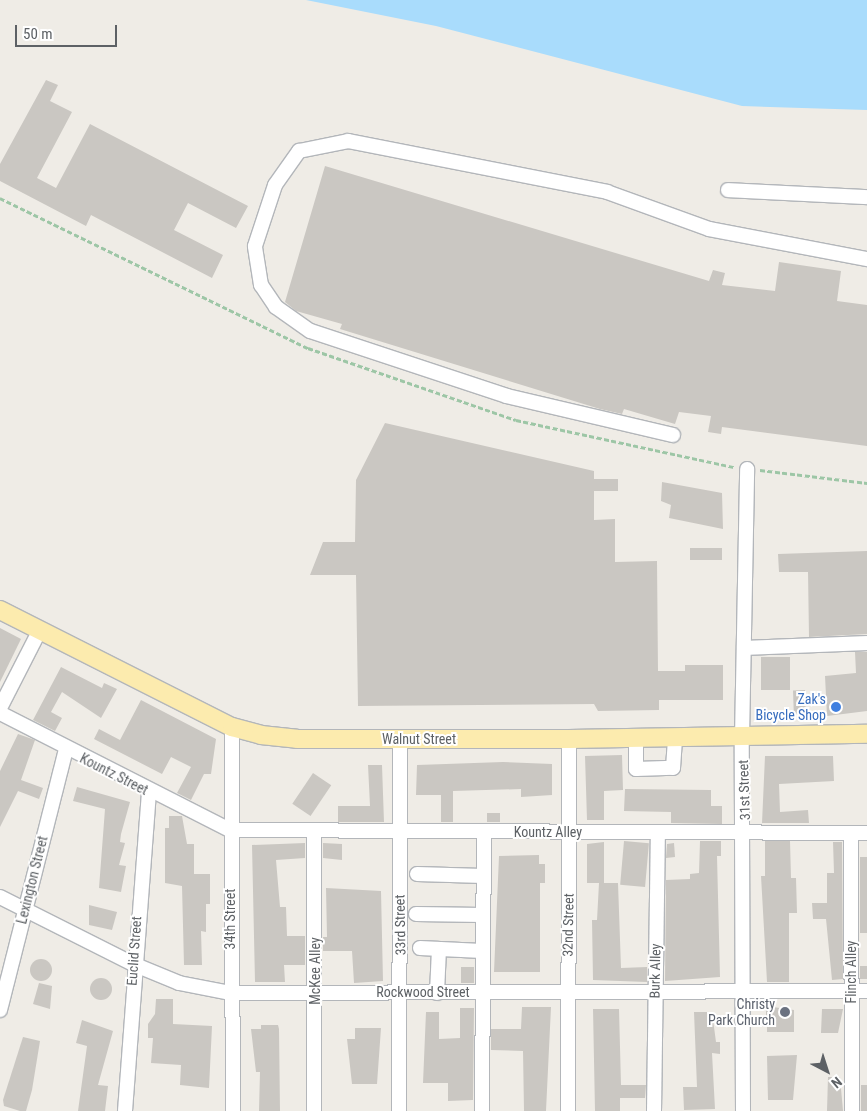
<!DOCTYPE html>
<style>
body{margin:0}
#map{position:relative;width:867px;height:1111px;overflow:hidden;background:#efece6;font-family:"Roboto Condensed",sans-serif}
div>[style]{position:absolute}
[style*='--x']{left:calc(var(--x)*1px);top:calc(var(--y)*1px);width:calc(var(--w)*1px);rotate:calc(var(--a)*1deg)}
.water>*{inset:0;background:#a9dcfc}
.building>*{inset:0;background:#cac7c2;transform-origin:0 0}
.round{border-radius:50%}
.path>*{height:2.5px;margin-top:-1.25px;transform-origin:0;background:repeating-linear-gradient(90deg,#9dc6a6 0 5px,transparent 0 7.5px)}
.roads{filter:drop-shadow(1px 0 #b3b6ba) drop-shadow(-1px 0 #b3b6ba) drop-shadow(0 1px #b3b6ba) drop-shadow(0 -1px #b3b6ba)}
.minor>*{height:14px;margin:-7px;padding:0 7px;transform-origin:7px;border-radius:7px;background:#fff}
.major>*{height:18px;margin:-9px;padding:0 9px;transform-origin:9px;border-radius:9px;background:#fcebae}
.dots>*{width:14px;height:14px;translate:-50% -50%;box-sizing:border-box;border:2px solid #fff;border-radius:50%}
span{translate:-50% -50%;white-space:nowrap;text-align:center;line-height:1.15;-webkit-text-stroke:4px #fff;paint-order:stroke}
.shop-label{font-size:14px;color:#366cbe}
.right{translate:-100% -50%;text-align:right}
.street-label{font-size:14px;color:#5d6165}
.worship-label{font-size:14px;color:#5b616d}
.north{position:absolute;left:802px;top:1046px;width:50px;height:50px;-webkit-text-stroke:4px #fff;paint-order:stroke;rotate:140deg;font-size:14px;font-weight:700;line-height:20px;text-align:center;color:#5d6165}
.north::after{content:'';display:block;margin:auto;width:18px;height:22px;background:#5d6165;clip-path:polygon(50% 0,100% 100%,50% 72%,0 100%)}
.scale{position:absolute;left:15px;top:25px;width:102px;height:22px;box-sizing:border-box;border:2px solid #5d6165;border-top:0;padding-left:6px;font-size:15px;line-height:18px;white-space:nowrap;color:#5d6165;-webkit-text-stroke:4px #fff;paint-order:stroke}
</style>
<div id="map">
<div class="water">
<i style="clip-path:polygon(306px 0,867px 0,867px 110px,742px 106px,436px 26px)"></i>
</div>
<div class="building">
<i style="clip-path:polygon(46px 80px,58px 85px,50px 101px,72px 112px,37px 178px,56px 188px,90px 124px,248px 206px,236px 228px,188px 203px,174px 230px,223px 255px,212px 278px,91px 215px,86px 226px,0 181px,0 164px)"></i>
<i style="clip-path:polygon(325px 166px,709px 281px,713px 270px,725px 273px,722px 285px,775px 291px,779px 262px,841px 271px,837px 301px,867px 305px,867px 446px,722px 427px,721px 434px,708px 432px,711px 416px,679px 412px,675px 424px,624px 409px,622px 414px,600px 409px,340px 329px,342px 324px,296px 311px,285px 302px)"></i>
<i style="clip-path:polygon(385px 423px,594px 471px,594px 479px,618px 479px,618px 491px,594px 491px,594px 520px,615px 519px,615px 562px,657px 561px,658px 671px,685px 671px,685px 665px,723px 665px,723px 700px,659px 700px,659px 710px,598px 711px,594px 704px,358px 706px,356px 575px,310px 575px,323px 542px,355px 542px,356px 480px)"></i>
<i style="clip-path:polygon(662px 482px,722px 493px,723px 529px,669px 518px,671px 505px,661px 501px)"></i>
<i style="left:722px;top:548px;width:12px;height:32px;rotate:90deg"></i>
<i style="clip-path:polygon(867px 551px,867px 634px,809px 637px,808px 572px,779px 572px,778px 554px)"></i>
<i style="clip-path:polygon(0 628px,21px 639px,0 682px)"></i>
<i style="clip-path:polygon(855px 652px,867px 652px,867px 711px,827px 716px,825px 676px,856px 673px)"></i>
<i style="left:790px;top:657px;width:33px;height:29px;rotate:90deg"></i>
<i style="clip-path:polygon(61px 667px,102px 688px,104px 683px,117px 689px,101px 718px,62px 692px,51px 712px,62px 718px,55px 731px,33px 720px)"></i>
<i style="left:805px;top:690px;width:23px;height:12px;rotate:88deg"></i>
<i style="clip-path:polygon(141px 700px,216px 739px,211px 774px,204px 774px,191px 800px,177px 793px,191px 767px,171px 757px,162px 774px,94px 739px,99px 729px,120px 740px)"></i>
<i style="clip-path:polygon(18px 734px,35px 740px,21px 780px,43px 788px,39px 799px,18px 791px,0 827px,0 771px)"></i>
<i style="clip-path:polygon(622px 755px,623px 790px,604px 791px,604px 820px,587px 820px,585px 756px)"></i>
<i style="clip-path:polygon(765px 756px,833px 756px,834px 781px,779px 784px,780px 812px,808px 810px,809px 823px,762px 823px)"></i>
<i style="clip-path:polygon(503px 762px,552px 764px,552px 795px,521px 797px,521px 789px,453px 791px,453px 822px,441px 822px,441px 795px,416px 795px,417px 765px)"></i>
<i style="clip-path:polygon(368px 765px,382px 765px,384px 822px,338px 822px,338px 806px,370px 806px)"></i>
<i style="left:313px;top:773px;width:22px;height:37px;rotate:34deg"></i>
<i style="clip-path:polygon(77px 787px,130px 802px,121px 834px,120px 842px,125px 843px,119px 865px,126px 866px,121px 892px,99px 888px,105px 809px,73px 801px)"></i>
<i style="clip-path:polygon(625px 789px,711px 790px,711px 806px,722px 806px,722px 824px,671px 823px,671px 812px,624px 811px)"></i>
<i style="left:487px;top:813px;width:13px;height:9px"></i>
<i style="clip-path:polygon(169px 816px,182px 816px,187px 844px,194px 844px,194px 874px,210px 874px,210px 904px,206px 904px,206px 932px,201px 931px,202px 965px,184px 965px,182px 886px,165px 883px,165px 828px,169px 828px)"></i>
<i style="left:624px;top:841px;width:25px;height:44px;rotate:5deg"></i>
<i style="clip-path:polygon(700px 841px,721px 841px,721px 856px,717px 856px,720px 977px,665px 981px,666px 880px,690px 879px,690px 874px,699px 873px)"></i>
<i style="clip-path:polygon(765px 841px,790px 841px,791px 878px,796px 878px,797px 913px,789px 913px,789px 982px,767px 982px,761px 876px,765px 876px)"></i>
<i style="clip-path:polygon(604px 842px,604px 883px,618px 883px,621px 968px,647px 967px,647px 982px,593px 980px,592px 920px,597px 920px,599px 883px,587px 883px,587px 844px)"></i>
<i style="clip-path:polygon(833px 842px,842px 842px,843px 979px,832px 980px,826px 919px,813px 919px,812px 903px,827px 903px,827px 873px,834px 873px)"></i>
<i style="clip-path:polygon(305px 843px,305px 858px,276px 860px,280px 907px,286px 907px,287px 936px,305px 936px,305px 965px,284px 965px,285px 982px,255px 982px,252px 845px)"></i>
<i style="clip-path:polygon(323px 843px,342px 844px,342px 860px,323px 858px)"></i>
<i style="clip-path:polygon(674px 843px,675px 857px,666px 858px,667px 844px)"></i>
<i style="clip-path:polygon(539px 855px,539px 864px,545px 864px,545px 883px,540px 883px,540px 972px,494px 972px,499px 856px)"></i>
<i style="left:860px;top:857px;width:7px;height:76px"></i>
<i style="clip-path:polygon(326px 888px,381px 891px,383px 981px,354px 983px,352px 951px,323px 951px,323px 937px,327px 937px)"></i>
<i style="clip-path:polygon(89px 905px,117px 912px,112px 930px,89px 925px)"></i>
<i class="round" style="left:30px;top:959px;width:22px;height:22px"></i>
<i style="left:860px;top:966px;width:7px;height:13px"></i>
<i style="left:461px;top:967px;width:13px;height:16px"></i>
<i class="round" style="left:90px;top:978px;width:22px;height:22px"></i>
<i style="clip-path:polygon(39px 983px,52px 986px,50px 1009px,33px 1004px)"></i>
<i style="clip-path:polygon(156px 999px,173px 999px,173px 1024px,212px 1026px,209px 1088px,180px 1085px,181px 1065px,151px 1063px,153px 1038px,148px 1038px,148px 1024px,155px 1014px)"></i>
<i style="clip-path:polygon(766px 1006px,794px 1010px,794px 1032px,767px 1032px,767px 1026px,752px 1026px,752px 1016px,766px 1016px)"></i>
<i style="clip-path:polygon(522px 1007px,551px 1007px,546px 1111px,524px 1111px,523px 1051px,491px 1050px,491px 1029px,521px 1029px)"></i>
<i style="clip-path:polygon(460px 1008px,474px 1008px,473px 1100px,448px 1101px,448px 1083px,423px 1083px,426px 1012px,439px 1012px,439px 1039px,460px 1038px)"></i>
<i style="clip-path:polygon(593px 1009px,619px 1009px,621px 1085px,646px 1085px,645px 1098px,620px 1098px,620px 1111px,595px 1111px)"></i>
<i style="clip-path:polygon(822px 1009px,843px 1009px,838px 1033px,821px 1033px)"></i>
<i style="clip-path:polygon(694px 1012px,712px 1012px,716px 1042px,720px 1042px,720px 1054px,712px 1053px,715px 1109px,684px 1110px,683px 1087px,697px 1087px)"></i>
<i style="clip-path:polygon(82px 1020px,113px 1031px,98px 1085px,108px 1086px,105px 1111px,78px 1111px,87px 1046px,76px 1043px)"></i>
<i style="clip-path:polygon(261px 1025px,278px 1025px,279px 1029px,280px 1111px,259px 1111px,260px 1072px,256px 1072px,251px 1029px,261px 1029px)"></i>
<i style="clip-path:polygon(355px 1028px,381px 1028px,377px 1084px,352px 1084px,347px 1039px,355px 1039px)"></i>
<i style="clip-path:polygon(23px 1037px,40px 1041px,32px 1090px,26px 1111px,20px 1111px,4px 1106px,3px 1100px)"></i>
<i style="clip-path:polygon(797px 1055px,793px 1100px,768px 1100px,767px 1056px)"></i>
<i style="clip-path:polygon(828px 1077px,840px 1077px,843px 1111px,827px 1111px)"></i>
<i style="left:867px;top:1085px;width:26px;height:6px;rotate:90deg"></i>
</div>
<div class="path">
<i style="--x:0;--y:198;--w:343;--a:26"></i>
<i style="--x:308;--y:348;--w:220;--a:19.1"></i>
<i style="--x:516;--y:420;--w:223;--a:12.2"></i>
<i style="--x:760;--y:470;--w:108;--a:6.9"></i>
</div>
<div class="roads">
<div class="minor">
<i style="--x:728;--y:190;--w:139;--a:2.9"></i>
<i style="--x:673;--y:435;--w:171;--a:-166.8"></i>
<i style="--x:507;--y:396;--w:207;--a:-161.7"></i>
<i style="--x:310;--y:331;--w:42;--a:-144.8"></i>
<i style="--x:276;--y:307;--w:27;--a:-124"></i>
<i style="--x:261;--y:285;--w:39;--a:-99"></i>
<i style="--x:255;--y:246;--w:64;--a:-71.8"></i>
<i style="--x:275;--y:185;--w:42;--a:-54.8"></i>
<i style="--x:299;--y:151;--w:50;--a:-11.5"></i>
<i style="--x:348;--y:141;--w:264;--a:11.1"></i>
<i style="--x:607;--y:192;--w:109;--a:19.9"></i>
<i style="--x:709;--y:229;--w:161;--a:10.8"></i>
<i style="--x:744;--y:648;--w:123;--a:-2.3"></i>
<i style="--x:0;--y:708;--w:88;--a:-62.9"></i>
<i style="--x:0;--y:713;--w:258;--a:27"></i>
<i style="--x:230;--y:830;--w:637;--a:0.27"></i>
<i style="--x:232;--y:727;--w:384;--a:89.9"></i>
<i style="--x:636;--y:739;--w:30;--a:90"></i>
<i style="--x:636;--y:769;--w:37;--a:-2"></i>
<i style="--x:673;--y:768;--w:30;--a:-86"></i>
<i style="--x:314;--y:831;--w:280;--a:90"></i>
<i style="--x:851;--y:833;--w:278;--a:89.8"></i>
<i style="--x:417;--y:874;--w:66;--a:1.7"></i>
<i style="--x:0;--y:897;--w:149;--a:26.7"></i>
<i style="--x:133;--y:964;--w:50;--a:22.4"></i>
<i style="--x:179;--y:983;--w:53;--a:10.9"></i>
<i style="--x:231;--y:993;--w:636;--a:-0.18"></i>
<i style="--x:416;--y:914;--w:66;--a:0.9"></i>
<i style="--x:420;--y:948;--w:62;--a:2.8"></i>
<i style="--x:437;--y:993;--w:44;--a:-87.4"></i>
<i style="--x:0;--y:1010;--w:268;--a:-75.8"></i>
<i style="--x:125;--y:1111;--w:320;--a:-85.7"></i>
<i style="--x:399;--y:1111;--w:372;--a:-89.8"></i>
<i style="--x:482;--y:1111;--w:280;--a:-89.6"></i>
<i style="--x:568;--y:1111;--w:372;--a:-89.8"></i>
<i style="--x:654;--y:1111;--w:279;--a:-89.2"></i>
<i style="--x:743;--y:1111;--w:373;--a:-90.2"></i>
<i style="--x:742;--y:738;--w:269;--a:-88.9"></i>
</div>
<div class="major">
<i style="--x:0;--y:610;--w:260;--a:26.8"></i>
<i style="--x:232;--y:727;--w:30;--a:15"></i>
<i style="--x:261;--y:735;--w:36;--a:6"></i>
<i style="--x:297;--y:739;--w:272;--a:0"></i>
<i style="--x:569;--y:739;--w:298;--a:-1"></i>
</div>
</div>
<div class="dots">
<i style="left:836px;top:707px;background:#3f7fe0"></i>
<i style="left:785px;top:1012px;background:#6b7280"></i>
</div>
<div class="shop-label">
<span class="right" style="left:826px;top:707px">Zak's<br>Bicycle Shop</span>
</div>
<div class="street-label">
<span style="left:419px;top:739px">Walnut Street</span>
<span style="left:114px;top:774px;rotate:27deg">Kountz Street</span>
<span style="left:744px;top:790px;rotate:-92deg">31st Street</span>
<span style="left:548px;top:832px">Kountz Alley</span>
<span style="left:32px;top:880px;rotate:-76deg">Lexington Street</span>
<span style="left:230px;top:919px;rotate:-90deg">34th Street</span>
<span style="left:400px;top:925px;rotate:-91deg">33rd Street</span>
<span style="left:568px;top:925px;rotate:-89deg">32nd Street</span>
<span style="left:134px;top:951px;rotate:-86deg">Euclid Street</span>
<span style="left:315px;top:971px;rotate:-90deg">McKee Alley</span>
<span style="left:655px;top:971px;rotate:-89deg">Burk Alley</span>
<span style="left:851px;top:972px;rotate:-90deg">Flinch Alley</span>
<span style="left:423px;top:992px">Rockwood Street</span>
</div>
<div class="worship-label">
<span class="right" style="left:775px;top:1012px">Christy<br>Park Church</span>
</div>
<div class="north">N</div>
<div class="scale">50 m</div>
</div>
